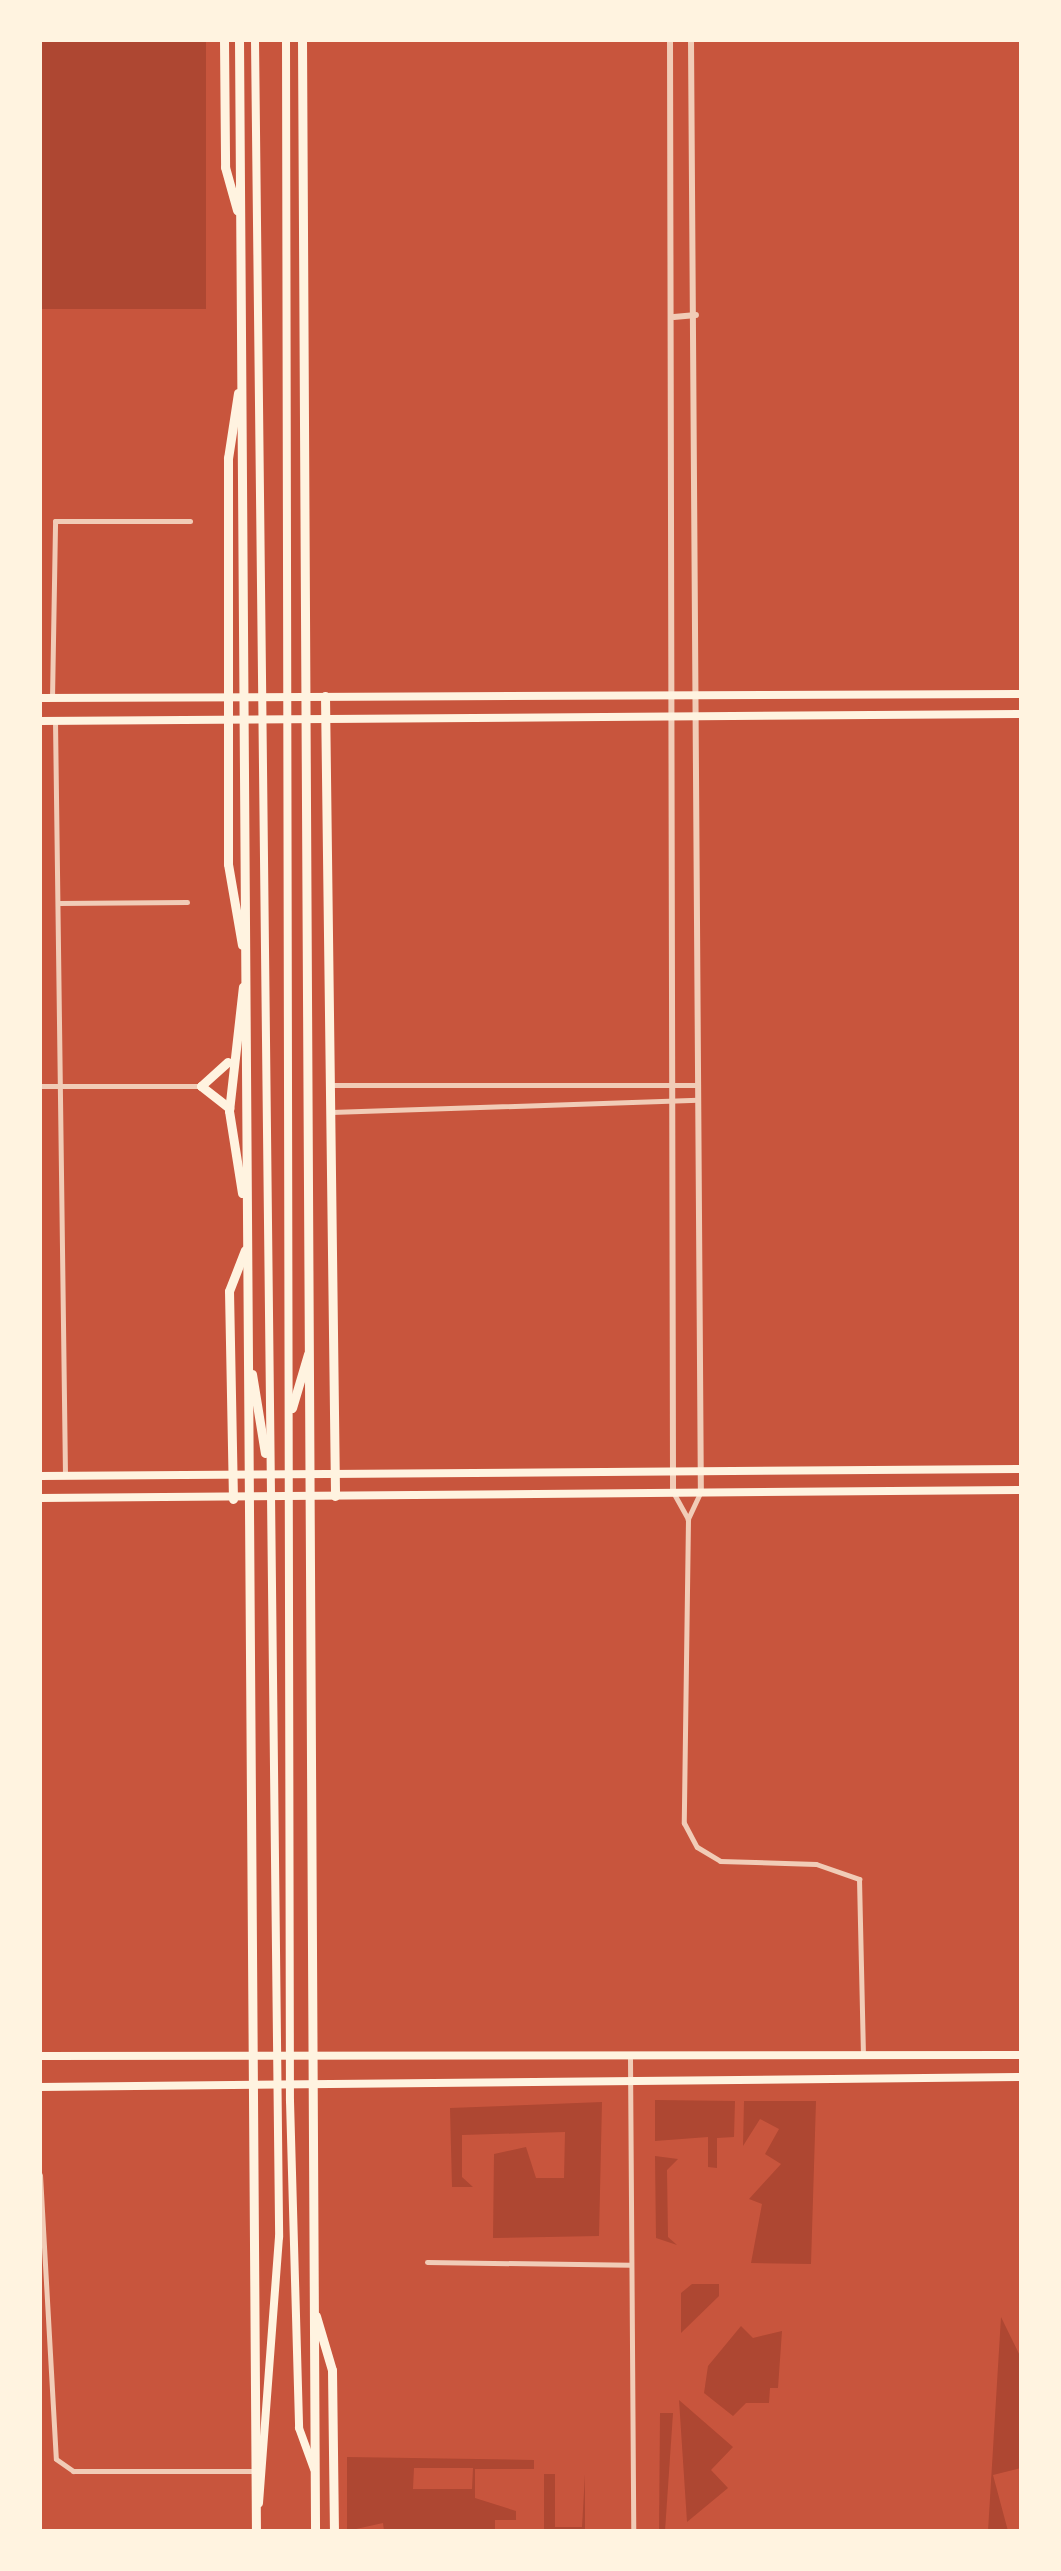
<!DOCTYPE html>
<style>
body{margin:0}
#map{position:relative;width:1061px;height:2571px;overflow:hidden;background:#c8553d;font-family:"Roboto Condensed",sans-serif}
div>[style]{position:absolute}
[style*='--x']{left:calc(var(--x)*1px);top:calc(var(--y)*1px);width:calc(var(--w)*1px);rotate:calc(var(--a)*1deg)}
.green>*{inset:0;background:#ae4732;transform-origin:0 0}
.minor>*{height:5px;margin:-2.5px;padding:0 2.5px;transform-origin:2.5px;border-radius:2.5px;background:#f1ccb7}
.tertiary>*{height:6px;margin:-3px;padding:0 3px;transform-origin:3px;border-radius:3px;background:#f1ccb7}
.secondary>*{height:8px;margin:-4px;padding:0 4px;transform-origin:4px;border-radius:4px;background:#fff3e0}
.primary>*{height:9px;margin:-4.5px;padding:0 4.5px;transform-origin:4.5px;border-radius:4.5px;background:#fff3e0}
span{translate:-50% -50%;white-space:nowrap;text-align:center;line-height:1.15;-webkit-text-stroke:8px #fff3e0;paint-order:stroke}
.frame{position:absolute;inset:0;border:42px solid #fff3e0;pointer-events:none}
</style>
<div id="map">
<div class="green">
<i style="left:40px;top:40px;width:166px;height:269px"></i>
<i style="clip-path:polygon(655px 2100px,735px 2101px,734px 2137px,717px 2138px,717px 2168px,708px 2167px,708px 2137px,655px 2141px)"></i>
<i style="clip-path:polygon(744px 2101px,816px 2101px,811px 2264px,751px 2263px,762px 2204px,749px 2199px,781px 2164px,765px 2154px,779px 2129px,760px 2119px,743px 2146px)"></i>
<i style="clip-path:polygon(602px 2102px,599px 2236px,493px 2238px,494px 2154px,526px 2147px,536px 2178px,564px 2178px,565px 2132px,462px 2135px,462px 2177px,473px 2187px,452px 2187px,450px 2108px)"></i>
<i style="clip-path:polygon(655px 2156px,678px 2159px,667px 2170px,668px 2237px,677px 2245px,656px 2238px)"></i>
<i style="clip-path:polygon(692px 2284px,719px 2284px,719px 2296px,681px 2333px,681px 2293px)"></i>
<i style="clip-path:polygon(1001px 2317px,1021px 2358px,1021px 2468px,993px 2475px,1008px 2531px,988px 2531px)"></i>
<i style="clip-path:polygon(741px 2326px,753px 2338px,782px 2331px,778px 2388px,770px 2388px,769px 2403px,746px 2403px,733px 2416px,704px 2393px,708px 2366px)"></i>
<i style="clip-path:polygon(679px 2400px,733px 2447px,711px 2470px,728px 2488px,687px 2522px)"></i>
<i style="clip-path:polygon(660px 2413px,673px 2413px,665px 2531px,659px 2531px)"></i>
<i style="clip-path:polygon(evenodd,347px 2457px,534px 2460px,534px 2469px,475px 2469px,475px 2498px,516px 2511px,516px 2520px,495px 2520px,495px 2531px,384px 2531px,383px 2523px,347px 2531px,347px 2457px,473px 2468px,472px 2489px,413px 2489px,414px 2468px,473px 2468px)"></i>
<i style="clip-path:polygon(544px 2474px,555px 2474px,555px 2527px,582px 2527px,585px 2474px,585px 2531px,544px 2531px)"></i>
</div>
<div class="minor">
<i style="--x:52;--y:698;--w:177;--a:-89"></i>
<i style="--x:55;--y:521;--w:135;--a:0"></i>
<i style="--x:55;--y:721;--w:755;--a:89.24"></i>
<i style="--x:58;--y:903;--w:129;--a:-0.4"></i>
<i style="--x:332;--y:1085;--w:366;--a:0"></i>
<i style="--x:40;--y:1086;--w:161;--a:0"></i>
<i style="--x:331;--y:1112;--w:367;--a:-1.9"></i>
<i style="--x:673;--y:1492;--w:31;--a:61"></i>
<i style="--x:700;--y:1493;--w:29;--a:115"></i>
<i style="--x:688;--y:1519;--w:304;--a:90.8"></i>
<i style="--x:684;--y:1823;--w:27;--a:62"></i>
<i style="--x:697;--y:1847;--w:27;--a:31"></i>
<i style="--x:720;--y:1861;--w:96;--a:1.8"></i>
<i style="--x:816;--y:1864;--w:46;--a:19.2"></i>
<i style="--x:859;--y:1879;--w:175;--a:88.7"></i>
<i style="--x:630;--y:2059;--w:472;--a:89.6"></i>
<i style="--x:40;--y:2175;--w:284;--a:86.8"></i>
<i style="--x:56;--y:2459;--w:21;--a:35"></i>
<i style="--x:73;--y:2471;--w:181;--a:0"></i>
<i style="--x:427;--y:2262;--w:203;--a:0.8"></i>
</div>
<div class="tertiary">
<i style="--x:670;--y:40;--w:1452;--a:89.88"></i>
<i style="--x:691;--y:40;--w:1452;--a:89.61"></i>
<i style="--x:674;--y:317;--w:22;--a:-5"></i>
</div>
<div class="secondary">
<i style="--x:255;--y:40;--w:2197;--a:89.37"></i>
<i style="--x:279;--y:2237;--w:267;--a:94.3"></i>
<i style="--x:286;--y:40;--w:2061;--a:89.89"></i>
<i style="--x:290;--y:2101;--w:327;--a:88.4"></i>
<i style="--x:299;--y:2428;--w:44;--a:69.9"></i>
<i style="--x:40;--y:698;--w:981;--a:-0.23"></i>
<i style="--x:40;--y:721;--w:981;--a:-0.41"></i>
<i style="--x:40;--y:1476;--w:981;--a:-0.41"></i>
<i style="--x:40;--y:1498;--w:981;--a:-0.47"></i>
<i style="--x:40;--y:2056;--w:981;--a:-0.06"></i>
<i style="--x:40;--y:2087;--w:981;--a:-0.58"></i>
</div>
<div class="primary">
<i style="--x:224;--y:40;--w:127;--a:89.5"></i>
<i style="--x:225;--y:167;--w:45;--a:74.4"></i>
<i style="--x:239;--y:40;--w:2491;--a:89.61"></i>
<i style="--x:302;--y:40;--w:2491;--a:89.7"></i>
<i style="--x:238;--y:393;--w:66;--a:98.7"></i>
<i style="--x:228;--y:458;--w:406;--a:90"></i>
<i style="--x:228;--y:864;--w:82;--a:80.2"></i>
<i style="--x:325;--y:696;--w:800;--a:89.28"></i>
<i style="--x:201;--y:1086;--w:36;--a:-42"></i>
<i style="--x:201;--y:1086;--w:36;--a:38"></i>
<i style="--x:242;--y:1193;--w:83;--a:-99"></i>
<i style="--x:229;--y:1111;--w:125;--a:-83.6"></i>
<i style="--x:252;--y:1374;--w:80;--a:80.7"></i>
<i style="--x:292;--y:1408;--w:56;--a:-73.5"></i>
<i style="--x:233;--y:1499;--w:208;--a:-91.1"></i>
<i style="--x:229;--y:1291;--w:44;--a:-68.7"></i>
<i style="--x:316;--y:2316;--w:56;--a:73.5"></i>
<i style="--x:332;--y:2370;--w:161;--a:89.3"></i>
</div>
<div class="frame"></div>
</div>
